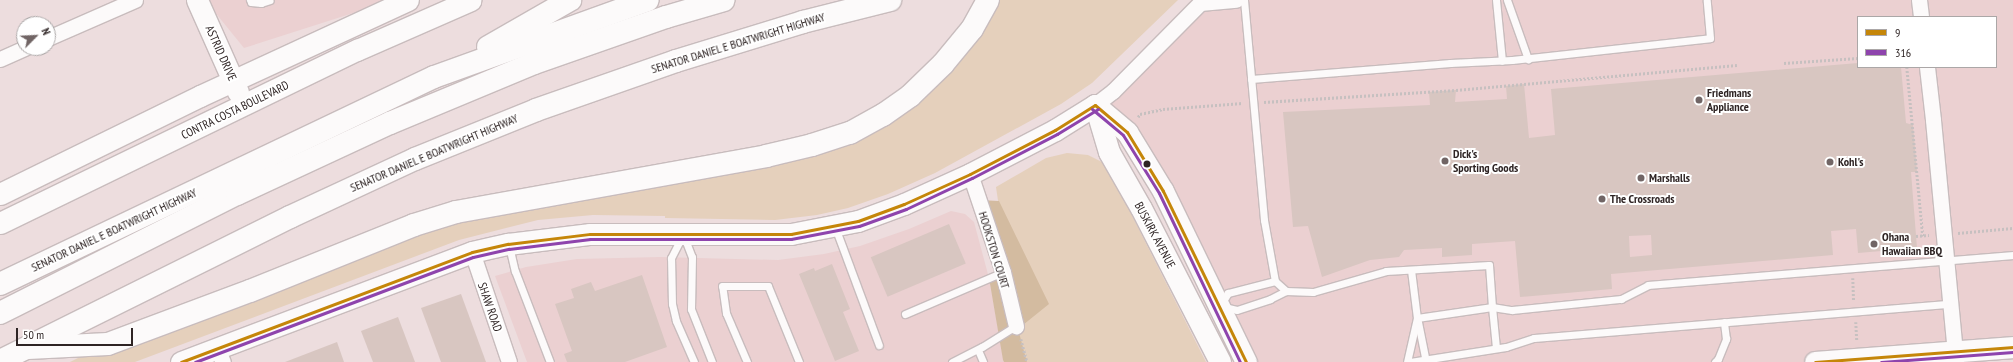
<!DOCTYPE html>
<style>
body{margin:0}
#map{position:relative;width:2013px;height:362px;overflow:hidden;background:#edddde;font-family:"PT Sans Narrow",sans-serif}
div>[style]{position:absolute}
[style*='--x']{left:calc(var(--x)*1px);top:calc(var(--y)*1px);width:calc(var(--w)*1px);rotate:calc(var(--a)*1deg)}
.built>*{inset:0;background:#ebd0d1}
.green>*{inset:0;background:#e5d0bc}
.forest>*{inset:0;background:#d3bba0}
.building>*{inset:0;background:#d8c6c1;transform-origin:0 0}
.path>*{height:2.5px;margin-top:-1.25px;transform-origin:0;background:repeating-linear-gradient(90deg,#c6c0c0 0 2px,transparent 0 4px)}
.roads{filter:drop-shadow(1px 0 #c8bcbd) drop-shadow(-1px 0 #c8bcbd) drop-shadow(0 1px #c8bcbd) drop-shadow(0 -1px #c8bcbd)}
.lane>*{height:7px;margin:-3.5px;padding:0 3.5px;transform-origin:3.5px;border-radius:3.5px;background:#fcfafa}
.street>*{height:15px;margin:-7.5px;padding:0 7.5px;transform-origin:7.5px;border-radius:7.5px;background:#fcfafa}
.secondary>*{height:21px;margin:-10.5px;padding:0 10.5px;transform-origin:10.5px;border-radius:10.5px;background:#fcfafa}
.highway>*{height:22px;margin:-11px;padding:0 11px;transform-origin:11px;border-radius:11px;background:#fcfafa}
.bus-1>*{height:3px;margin:-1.5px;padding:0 1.5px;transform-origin:1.5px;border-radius:1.5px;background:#c58609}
.bus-2>*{height:3px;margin:-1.5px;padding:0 1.5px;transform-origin:1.5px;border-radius:1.5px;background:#8e44ad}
.dots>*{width:11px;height:11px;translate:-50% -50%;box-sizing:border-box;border:2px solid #fff;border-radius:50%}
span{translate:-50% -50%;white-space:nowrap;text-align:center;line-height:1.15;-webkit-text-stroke:4px #fff;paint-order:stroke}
.street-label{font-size:12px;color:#2e2424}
.poi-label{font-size:12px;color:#2e2424;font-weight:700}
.left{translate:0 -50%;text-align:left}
.legend{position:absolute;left:1857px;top:16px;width:140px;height:52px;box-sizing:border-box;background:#fff;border:1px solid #aba7a7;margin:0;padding:5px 7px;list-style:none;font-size:12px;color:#2e2424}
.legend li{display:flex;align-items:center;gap:8px;height:20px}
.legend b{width:20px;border:1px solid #aba7a7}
.north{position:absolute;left:16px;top:16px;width:40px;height:40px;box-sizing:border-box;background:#fff;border:1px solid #aba7a7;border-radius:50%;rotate:66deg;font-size:11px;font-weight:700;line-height:16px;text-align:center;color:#2e2424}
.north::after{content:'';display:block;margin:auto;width:14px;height:18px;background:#716565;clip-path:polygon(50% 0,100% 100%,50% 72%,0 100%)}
.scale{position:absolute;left:16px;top:328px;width:117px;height:18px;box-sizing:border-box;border:2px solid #2e2424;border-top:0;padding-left:5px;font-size:12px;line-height:14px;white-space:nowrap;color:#2e2424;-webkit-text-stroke:3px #fff;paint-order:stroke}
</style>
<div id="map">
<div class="built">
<i style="clip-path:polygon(205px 0,394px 0,244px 48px)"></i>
<i style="clip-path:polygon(evenodd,1200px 0,2013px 0,2013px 347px,1815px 362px,1246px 362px,1163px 190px,1095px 105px,1200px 0,1858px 17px,1996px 17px,1996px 67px,1858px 67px,1858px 17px)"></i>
<i style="clip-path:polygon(951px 211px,965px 214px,974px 222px,989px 278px,1004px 362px,527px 362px,495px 276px,526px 267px,577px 259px,660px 257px,778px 260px,824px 254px,860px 246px,909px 229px)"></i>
</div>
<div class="green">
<i style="clip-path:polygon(988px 0,1178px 0,1092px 83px,1061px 104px,935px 173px,888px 194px,848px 208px,817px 215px,775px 220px,665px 218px,665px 216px,593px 215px,538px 220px,459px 240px,135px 362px,70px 362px,98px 348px,414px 225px,766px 156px,884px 115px)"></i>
<i style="clip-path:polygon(1067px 153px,1088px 155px,1106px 164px,1206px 362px,1027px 362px,1017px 329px,996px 187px,1046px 158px)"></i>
</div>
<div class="forest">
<i style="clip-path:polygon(979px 200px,999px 201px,1049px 304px,1018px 329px,1027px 362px,1004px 362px,1003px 360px,989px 278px,1002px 272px)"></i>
</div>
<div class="building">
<i style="clip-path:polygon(evenodd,1858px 63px,1858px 67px,1901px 67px,1906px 123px,1913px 125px,1917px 172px,1911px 172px,1917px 248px,1858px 253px,1856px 229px,1831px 231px,1833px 255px,1611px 274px,1612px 289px,1520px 297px,1515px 241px,1472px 244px,1472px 255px,1442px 257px,1442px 248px,1404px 250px,1399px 257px,1370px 260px,1322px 277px,1308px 226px,1293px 227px,1283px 112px,1430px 105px,1429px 92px,1456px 90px,1455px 102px,1507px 99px,1506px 86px,1524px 84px,1529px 138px,1555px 135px,1551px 89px,1858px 63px,1651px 235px,1652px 255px,1630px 257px,1629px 236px,1651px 235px)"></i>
<i style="left:949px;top:224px;width:43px;height:85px;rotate:67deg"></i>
<i style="clip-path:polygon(832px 264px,850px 309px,843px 312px,859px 351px,835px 361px,799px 274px,814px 268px,815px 271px)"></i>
<i style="clip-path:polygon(642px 275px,667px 347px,625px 362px,567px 362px,564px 354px,572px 351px,555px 304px,574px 298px,571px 289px,591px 282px,595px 291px)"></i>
<i style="clip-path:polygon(461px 294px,486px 362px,441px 362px,421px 308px)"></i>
<i style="clip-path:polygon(398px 317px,415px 362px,373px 362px,361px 331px)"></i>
<i style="clip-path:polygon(337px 342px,344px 362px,285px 362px)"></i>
</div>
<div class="path">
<i style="--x:1784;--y:63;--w:74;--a:-3.9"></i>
<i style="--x:1907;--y:67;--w:170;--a:84.6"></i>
<i style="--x:1264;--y:102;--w:192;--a:-3.6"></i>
<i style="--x:1456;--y:90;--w:282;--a:-5.1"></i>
<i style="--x:1138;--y:117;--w:4;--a:-56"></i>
<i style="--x:1140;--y:114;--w:24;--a:-12"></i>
<i style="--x:1163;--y:109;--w:80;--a:-4.3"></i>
<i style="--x:1958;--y:233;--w:55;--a:-5.2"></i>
<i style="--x:1916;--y:236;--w:13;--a:-4"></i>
<i style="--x:1853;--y:278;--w:23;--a:88"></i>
<i style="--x:1856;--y:322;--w:19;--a:87"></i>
<i style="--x:1021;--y:339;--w:24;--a:75"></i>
</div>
<div class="roads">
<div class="lane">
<i style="--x:250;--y:0;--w:2;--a:63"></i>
<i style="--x:251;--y:2;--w:10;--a:6"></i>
<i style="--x:261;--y:3;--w:9;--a:-18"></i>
<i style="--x:1244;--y:0;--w:221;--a:84.8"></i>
<i style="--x:1264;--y:220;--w:62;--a:79.8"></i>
<i style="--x:1275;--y:281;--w:15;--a:42"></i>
<i style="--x:1286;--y:291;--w:27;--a:2"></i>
<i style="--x:1313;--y:292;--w:76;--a:-16"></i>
<i style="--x:1386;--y:271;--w:103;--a:-3.3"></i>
<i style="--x:1489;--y:265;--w:42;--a:85.9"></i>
<i style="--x:1492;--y:307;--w:20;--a:9"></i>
<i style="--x:1512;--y:310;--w:110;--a:-5.8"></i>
<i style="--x:1621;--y:299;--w:30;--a:-27"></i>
<i style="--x:1648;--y:285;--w:366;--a:-4.7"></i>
<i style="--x:1496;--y:0;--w:61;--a:84.4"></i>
<i style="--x:1507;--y:0;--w:63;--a:70.4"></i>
<i style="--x:1251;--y:79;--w:200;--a:-4.6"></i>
<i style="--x:1450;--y:63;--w:62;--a:-2.8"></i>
<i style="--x:1512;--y:60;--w:199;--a:-6.3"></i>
<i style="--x:1710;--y:38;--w:38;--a:-95"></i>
<i style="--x:835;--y:227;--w:126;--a:69.6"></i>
<i style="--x:509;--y:246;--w:26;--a:77"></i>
<i style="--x:515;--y:271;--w:97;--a:69"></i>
<i style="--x:1411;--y:270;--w:48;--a:82.9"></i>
<i style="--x:1417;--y:318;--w:76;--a:-8.3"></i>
<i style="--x:1492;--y:307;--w:41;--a:84.4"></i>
<i style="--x:1275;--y:281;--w:49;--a:165.7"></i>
<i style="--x:1228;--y:293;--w:15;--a:122"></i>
<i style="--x:1220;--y:306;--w:17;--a:13"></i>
<i style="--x:1237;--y:310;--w:35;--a:-18"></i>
<i style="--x:1270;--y:299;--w:18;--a:-27"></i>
<i style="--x:905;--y:314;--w:107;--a:-23.2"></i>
<i style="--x:1418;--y:322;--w:41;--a:78.7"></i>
<i style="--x:978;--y:350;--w:13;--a:67"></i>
<i style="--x:694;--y:362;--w:45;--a:-113.7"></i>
<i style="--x:676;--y:321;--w:17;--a:-103"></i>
<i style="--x:672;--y:304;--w:46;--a:-91.2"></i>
<i style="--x:671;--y:258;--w:27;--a:-63"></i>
<i style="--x:683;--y:234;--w:25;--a:69"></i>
<i style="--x:692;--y:257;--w:52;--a:91.1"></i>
<i style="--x:691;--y:309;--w:57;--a:68.4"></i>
<i style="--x:747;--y:362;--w:53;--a:-113.2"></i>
<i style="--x:726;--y:313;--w:27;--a:-98"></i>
<i style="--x:722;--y:286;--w:46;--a:0"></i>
<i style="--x:768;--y:286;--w:82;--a:67.8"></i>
<i style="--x:952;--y:362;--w:34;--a:-27"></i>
<i style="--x:982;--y:347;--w:40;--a:-32"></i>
<i style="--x:1407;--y:362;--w:45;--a:-77.2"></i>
<i style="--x:1410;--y:362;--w:97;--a:-8.9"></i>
<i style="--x:1506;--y:347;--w:29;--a:-18"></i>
<i style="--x:1534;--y:338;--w:417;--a:-4.7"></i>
<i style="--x:1715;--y:362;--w:4;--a:-45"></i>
<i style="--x:1718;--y:359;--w:22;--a:-68"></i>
<i style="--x:1726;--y:339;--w:17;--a:-97"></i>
</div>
<div class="street">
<i style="--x:1919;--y:0;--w:17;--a:83"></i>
<i style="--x:48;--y:38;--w:95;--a:-23.6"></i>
<i style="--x:0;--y:59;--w:27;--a:-24"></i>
<i style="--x:1927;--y:67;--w:53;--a:83.5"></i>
<i style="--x:1933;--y:120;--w:243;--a:84.6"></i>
<i style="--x:1095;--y:105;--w:23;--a:-38"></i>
<i style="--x:1113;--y:91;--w:124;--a:-45.3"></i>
<i style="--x:1200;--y:3;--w:36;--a:-5"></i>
<i style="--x:970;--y:174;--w:103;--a:71.4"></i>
<i style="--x:1003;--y:272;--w:56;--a:76.5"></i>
<i style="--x:472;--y:252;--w:116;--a:71.4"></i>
<i style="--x:217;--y:348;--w:15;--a:67"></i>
</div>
<div class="secondary">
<i style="--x:197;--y:0;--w:101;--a:66"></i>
<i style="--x:1095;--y:105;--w:42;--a:40.2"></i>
<i style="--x:1127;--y:132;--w:69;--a:58.6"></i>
<i style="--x:1163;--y:191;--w:190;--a:64.1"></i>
<i style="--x:1095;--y:105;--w:49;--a:73.4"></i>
<i style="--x:1109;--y:152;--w:64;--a:60.3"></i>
<i style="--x:1141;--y:208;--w:173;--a:62.8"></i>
<i style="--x:0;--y:194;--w:223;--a:-26.1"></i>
<i style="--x:200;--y:96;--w:229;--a:-24.8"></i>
<i style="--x:0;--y:223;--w:397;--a:-25.9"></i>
<i style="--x:357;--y:50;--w:124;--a:-23.7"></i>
<i style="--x:181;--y:362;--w:311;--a:-20.7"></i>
<i style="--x:472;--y:252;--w:37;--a:-13"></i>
<i style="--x:508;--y:244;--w:83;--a:-7"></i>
<i style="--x:590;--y:234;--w:201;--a:0"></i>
<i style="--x:791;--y:234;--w:68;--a:-11"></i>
<i style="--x:858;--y:221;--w:49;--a:-20.3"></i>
<i style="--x:904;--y:204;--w:72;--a:-24.4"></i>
<i style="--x:970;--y:174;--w:96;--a:-27.4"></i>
<i style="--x:1055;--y:130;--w:47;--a:-32"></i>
<i style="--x:1815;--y:362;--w:199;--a:-4.3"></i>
</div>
<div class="highway">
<i style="--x:488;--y:47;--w:95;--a:-29.8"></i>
<i style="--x:0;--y:284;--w:481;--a:-25.5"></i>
<i style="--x:434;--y:77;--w:227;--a:-19.8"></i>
<i style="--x:0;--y:313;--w:265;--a:-26.7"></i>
<i style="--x:237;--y:194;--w:169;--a:-24.9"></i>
<i style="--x:390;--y:123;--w:156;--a:-22.6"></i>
<i style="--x:534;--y:63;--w:140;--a:-19.2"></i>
<i style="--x:666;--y:17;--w:60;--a:-16.3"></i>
<i style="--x:28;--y:348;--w:80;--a:-2.9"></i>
<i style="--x:108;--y:344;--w:152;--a:-20.5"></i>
<i style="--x:250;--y:291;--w:177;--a:-21.9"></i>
<i style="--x:414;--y:225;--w:44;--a:-17.2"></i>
<i style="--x:456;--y:212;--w:315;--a:-10.2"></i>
<i style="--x:766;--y:156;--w:47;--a:-13.4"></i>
<i style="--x:812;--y:145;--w:40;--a:-18"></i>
<i style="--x:850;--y:133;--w:38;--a:-29"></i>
<i style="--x:883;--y:115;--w:33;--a:-35"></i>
<i style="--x:910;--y:96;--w:46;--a:-44.1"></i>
<i style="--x:943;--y:64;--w:45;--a:-50.4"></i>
<i style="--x:972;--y:29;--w:33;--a:-61"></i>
<i style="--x:0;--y:361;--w:324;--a:-26.4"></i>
<i style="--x:290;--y:217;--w:138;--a:-24.9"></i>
<i style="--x:415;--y:159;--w:131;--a:-22"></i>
<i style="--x:536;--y:110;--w:148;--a:-19.3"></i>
<i style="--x:676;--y:61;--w:133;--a:-17.1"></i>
<i style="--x:803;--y:22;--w:90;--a:-14.2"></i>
</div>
</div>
<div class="bus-1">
<i style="--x:1095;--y:105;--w:42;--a:40.2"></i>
<i style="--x:1127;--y:132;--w:69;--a:58.6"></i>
<i style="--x:1163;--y:191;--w:190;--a:64.1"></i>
<i style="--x:181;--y:362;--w:311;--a:-20.7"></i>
<i style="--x:472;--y:252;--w:37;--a:-13"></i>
<i style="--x:508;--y:244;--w:83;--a:-7"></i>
<i style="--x:590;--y:234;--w:201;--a:0"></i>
<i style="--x:791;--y:234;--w:68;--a:-11"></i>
<i style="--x:858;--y:221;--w:49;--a:-20.3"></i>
<i style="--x:904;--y:204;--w:72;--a:-24.4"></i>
<i style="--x:970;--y:174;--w:96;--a:-27.4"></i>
<i style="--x:1055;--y:130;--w:47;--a:-32"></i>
<i style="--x:1815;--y:362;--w:199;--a:-4.3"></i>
</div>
<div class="bus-2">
<i style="--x:1092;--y:109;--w:40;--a:40"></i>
<i style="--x:1123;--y:135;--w:68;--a:58.2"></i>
<i style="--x:1159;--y:193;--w:187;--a:64.4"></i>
<i style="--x:195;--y:362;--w:297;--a:-20.7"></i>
<i style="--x:473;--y:257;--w:37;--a:-13"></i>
<i style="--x:509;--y:249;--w:82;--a:-7"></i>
<i style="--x:590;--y:239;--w:201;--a:0"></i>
<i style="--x:791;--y:239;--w:69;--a:-10.8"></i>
<i style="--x:859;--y:226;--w:50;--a:-19.9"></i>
<i style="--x:906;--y:209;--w:73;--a:-25.2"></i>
<i style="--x:972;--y:178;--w:96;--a:-27.4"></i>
<i style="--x:1057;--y:134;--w:48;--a:-31.4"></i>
<i style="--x:1881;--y:362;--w:132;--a:-4.3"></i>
</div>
<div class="dots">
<i style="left:1699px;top:100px;background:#716565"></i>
<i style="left:1445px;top:161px;background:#716565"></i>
<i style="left:1830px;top:162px;background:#716565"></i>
<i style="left:1147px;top:164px;background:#2e2424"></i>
<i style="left:1641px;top:178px;background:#716565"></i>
<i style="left:1602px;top:199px;background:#716565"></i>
<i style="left:1874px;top:244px;background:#716565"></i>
</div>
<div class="street-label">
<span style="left:738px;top:43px;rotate:-17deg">SENATOR DANIEL E BOATWRIGHT HIGHWAY</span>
<span style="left:221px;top:53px;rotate:66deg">ASTRID DRIVE</span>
<span style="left:235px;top:110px;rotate:-26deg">CONTRA COSTA BOULEVARD</span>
<span style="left:434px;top:153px;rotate:-23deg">SENATOR DANIEL E BOATWRIGHT HIGHWAY</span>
<span style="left:114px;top:230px;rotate:-25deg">SENATOR DANIEL E BOATWRIGHT HIGHWAY</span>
<span style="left:1155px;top:235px;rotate:62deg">BUSKIRK AVENUE</span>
<span style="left:994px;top:250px;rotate:73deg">HOOKSTON COURT</span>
<span style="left:490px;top:307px;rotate:71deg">SHAW ROAD</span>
</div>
<div class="poi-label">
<span class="left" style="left:1707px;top:100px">Friedmans<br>Appliance</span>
<span class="left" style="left:1453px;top:161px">Dick's<br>Sporting Goods</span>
<span class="left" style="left:1838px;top:162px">Kohl's</span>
<span class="left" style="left:1649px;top:178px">Marshalls</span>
<span class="left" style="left:1610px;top:199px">The Crossroads</span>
<span class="left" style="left:1882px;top:244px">Ohana<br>Hawaiian BBQ</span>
</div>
<ul class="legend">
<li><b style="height:5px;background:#c58609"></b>9</li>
<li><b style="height:5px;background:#8e44ad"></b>316</li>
</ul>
<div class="north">N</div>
<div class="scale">50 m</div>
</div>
